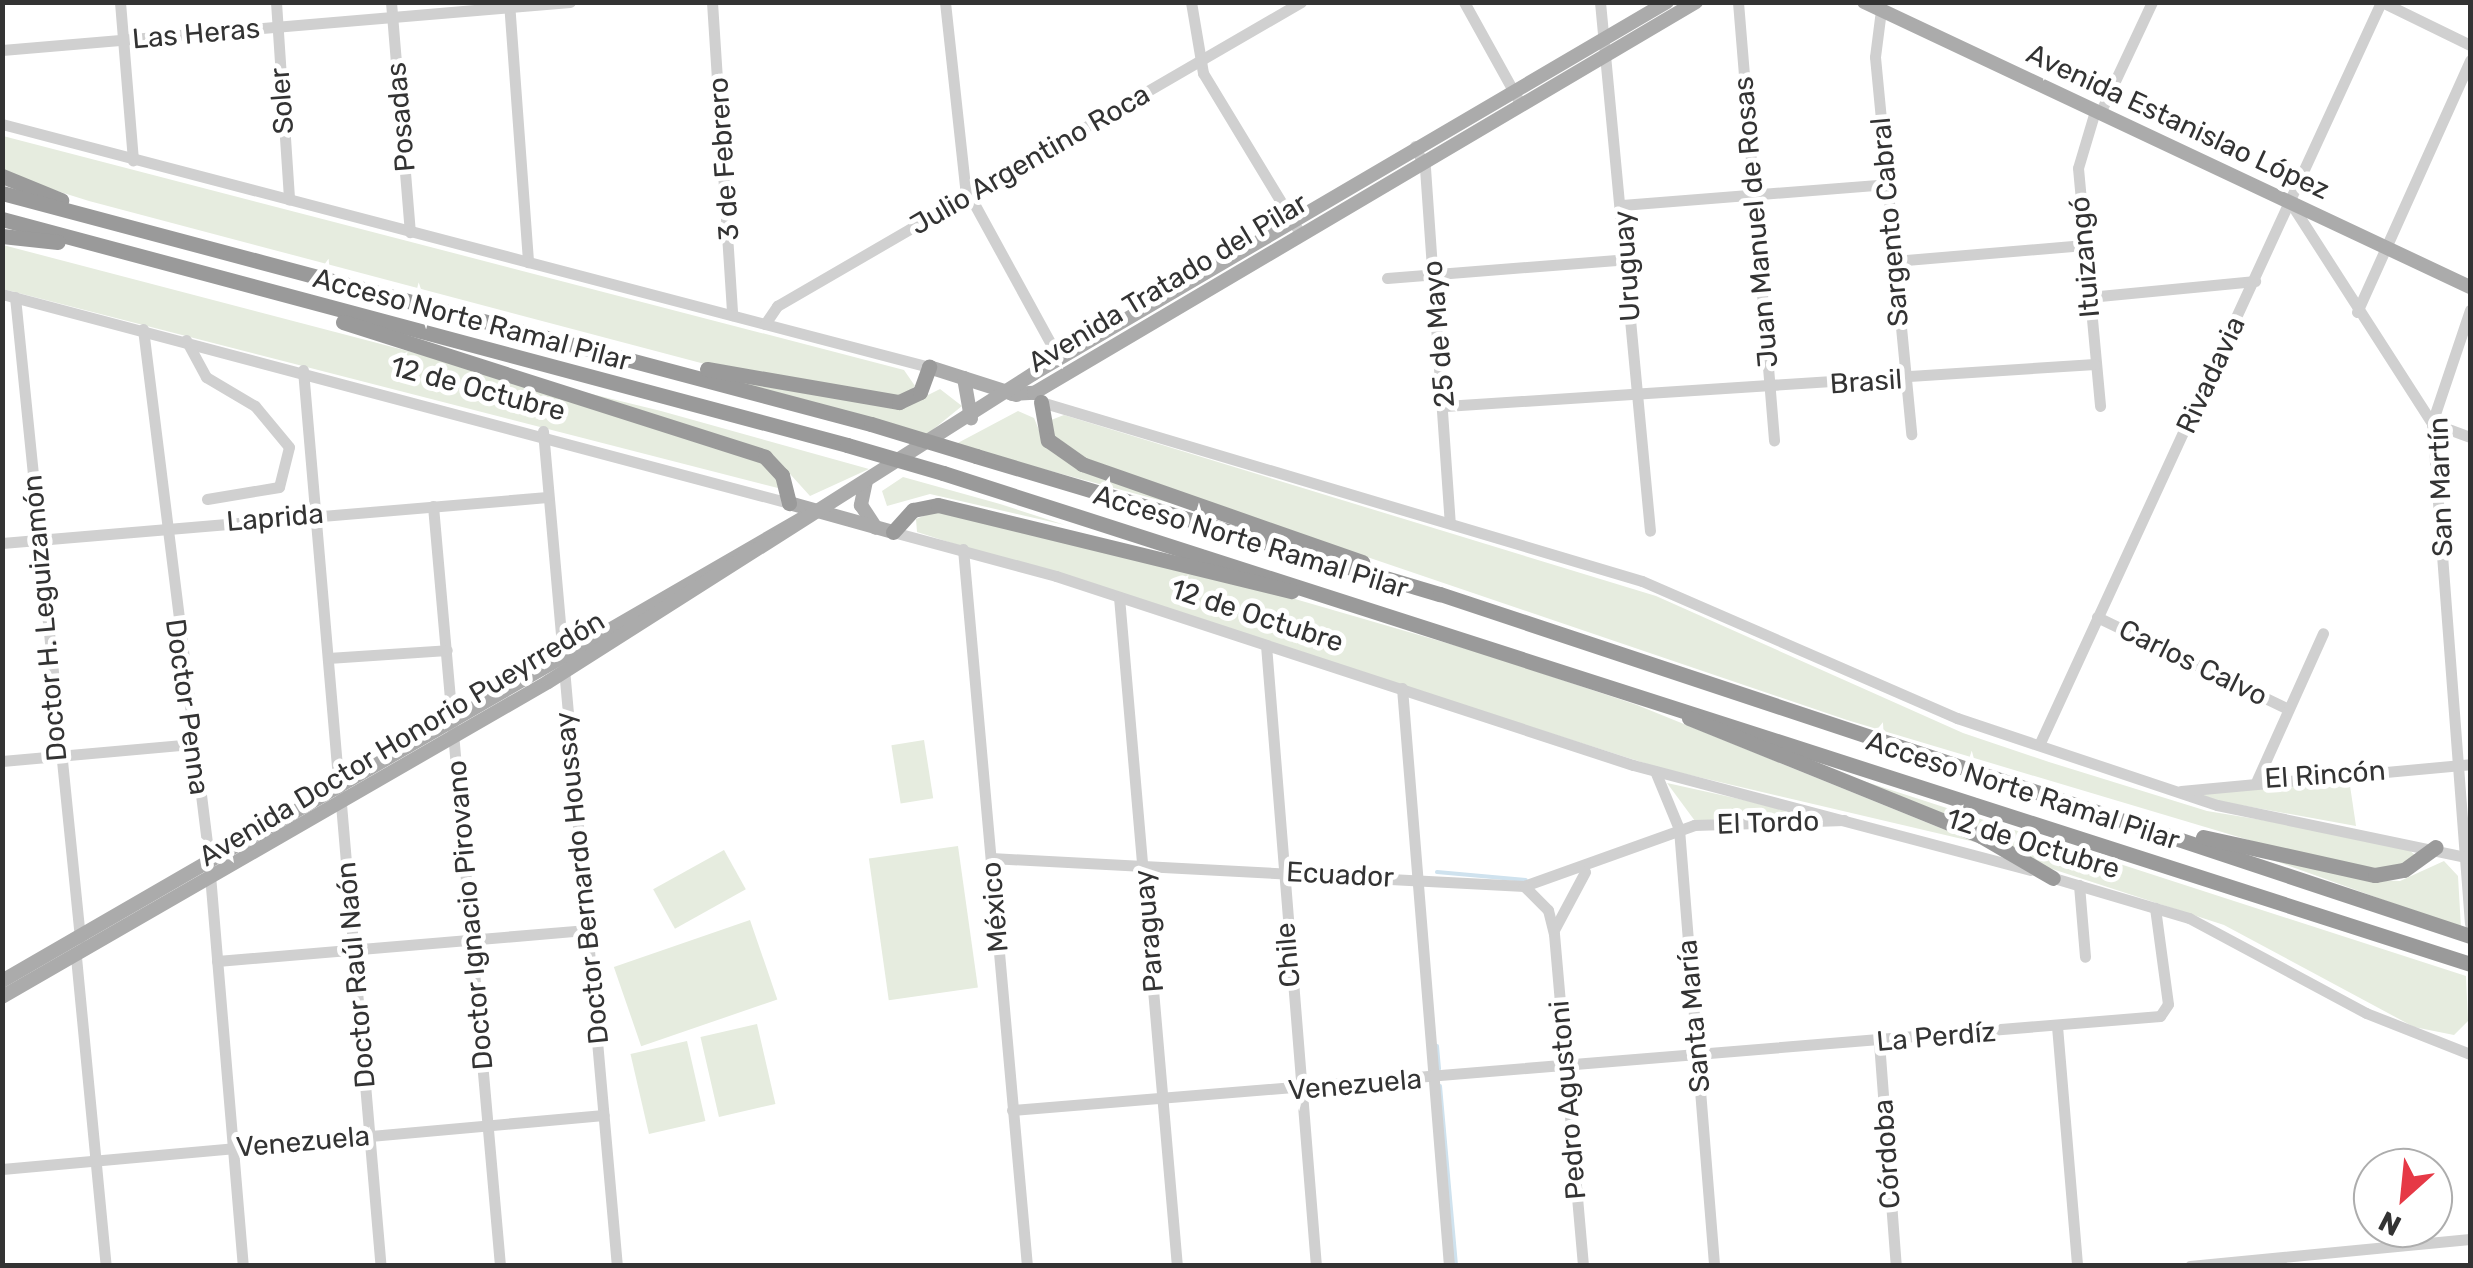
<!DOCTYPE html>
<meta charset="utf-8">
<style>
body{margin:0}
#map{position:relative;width:2473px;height:1268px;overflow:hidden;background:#fff;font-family:Rubik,sans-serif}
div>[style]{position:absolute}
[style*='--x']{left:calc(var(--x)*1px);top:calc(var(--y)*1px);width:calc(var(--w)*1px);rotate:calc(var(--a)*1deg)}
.green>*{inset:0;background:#e6ecdf;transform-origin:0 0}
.stream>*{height:4px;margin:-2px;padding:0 2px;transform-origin:2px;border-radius:2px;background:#cfe2ee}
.minor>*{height:11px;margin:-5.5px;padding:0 5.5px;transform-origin:5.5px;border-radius:5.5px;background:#d0d0d0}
.major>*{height:14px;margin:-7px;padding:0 7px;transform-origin:7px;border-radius:7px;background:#ababab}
.highway>*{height:15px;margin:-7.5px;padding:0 7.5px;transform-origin:7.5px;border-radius:7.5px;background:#9a9a9a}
.highway-bridge>*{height:15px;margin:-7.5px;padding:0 7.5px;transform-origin:7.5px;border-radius:7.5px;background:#9a9a9a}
span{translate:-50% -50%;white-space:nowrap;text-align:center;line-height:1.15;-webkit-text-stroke:10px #fff;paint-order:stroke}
.street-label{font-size:28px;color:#333}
.frame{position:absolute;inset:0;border:5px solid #333;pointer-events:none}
.north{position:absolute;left:2353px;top:1148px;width:100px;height:100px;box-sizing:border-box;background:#fff;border:2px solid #adadad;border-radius:50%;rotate:207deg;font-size:28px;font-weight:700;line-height:40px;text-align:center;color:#333}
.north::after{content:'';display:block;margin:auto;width:35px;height:45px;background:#e63946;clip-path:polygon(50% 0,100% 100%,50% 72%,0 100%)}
</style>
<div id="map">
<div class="green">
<i style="clip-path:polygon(3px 136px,904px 370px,915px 386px,904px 396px,862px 393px,701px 363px,89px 201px,3px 174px)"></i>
<i style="clip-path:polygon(3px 245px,423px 355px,752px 457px,777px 474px,778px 488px,3px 289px)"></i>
<i style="clip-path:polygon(721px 377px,914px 402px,940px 389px,962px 406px,925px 436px)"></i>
<i style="clip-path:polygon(555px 385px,661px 411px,869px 469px,810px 496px,771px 453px)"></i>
<i style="clip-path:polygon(1018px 411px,1034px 418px,1043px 440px,1200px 511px,954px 445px)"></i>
<i style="clip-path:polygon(1064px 415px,1656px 596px,1963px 733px,2049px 762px,2207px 811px,2401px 843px,2415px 855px,2392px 871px,2302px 856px,1847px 720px,1096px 465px,1050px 434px,1051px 420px)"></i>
<i style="clip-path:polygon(903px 477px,1000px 504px,1065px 525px,930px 494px,887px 506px,882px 491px)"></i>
<i style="clip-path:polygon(936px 511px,1205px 573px,1481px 653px,1637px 705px,1975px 842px,1660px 768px,917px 532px,916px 519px)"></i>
<i style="left:924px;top:740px;width:59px;height:33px;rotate:81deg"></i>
<i style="clip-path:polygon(1851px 777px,2466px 976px,2468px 1021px,2454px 1035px,2414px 1027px,2224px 925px,2043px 866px)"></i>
<i style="clip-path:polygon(2349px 779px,2356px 826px,2202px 798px,2202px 793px)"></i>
<i style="clip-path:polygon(1667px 783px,1789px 810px,1791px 814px,1695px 821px)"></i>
<i style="left:958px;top:846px;width:143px;height:90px;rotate:82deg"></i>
<i style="left:724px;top:850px;width:45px;height:81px;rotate:61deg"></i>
<i style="clip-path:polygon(2245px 850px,2374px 880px,2400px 881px,2444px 861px,2458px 876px,2461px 928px)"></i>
<i style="left:750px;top:920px;width:84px;height:144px;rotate:71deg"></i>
<i style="left:757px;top:1024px;width:82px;height:58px;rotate:77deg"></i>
<i style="left:687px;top:1041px;width:82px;height:58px;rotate:77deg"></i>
</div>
<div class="stream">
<i style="--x:1437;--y:872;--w:89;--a:5.1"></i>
<i style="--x:1437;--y:1046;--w:23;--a:85"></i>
<i style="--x:1440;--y:1086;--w:181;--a:84.9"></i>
</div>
<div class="minor">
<i style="--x:120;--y:2;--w:159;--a:85.3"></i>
<i style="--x:276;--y:2;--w:198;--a:86.2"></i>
<i style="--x:391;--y:2;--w:231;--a:85.3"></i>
<i style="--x:509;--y:2;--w:261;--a:85.8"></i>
<i style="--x:712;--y:2;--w:314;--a:86.3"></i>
<i style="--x:945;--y:2;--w:186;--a:83.8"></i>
<i style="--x:965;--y:187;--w:196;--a:61.3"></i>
<i style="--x:1191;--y:2;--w:72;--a:80.4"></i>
<i style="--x:1203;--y:73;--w:187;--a:58.8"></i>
<i style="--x:1464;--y:2;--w:115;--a:61"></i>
<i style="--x:1600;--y:2;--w:531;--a:84.6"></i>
<i style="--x:1738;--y:2;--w:440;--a:85.3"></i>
<i style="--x:2382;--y:2;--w:98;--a:26"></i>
<i style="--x:1881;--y:10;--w:47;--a:97.3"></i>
<i style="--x:1875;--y:57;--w:379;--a:84.5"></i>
<i style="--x:2;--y:50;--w:570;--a:-4.83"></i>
<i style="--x:2095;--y:111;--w:59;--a:106.6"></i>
<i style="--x:2078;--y:168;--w:239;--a:84.7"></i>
<i style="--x:2100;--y:113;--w:123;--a:-64.9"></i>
<i style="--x:2;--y:124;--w:958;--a:14.69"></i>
<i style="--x:1415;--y:146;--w:24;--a:66"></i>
<i style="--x:1425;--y:168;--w:356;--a:86"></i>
<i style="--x:2290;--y:202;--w:263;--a:57.3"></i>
<i style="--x:2432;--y:423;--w:40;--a:20.2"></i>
<i style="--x:1622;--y:205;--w:266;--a:-4.5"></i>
<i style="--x:1894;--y:261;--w:191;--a:-4.8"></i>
<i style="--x:1387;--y:278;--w:240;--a:-4.5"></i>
<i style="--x:2;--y:294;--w:814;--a:14.87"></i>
<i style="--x:15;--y:297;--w:644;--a:84.21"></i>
<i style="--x:2089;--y:297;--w:167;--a:-5.5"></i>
<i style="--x:2470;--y:310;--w:119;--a:108.6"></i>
<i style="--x:2432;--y:423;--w:502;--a:85.66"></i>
<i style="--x:2357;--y:312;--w:276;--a:-65.8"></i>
<i style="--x:765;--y:324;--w:22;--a:-56"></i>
<i style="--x:777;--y:306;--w:606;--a:-30.12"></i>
<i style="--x:143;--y:329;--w:526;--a:82.9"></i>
<i style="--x:208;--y:851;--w:416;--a:85.2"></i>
<i style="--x:186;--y:340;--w:42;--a:61.6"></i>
<i style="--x:206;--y:377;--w:57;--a:30.6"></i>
<i style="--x:255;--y:406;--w:53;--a:50.3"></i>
<i style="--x:289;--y:447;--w:41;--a:104"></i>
<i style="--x:279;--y:487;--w:73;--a:170.5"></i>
<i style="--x:303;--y:370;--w:422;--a:85.1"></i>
<i style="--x:1041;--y:402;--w:627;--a:16.59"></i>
<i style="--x:1642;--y:581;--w:344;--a:23.5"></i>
<i style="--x:1957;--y:718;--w:274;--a:18.5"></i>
<i style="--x:2217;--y:805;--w:258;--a:11.8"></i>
<i style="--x:1445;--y:406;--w:651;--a:-3.7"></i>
<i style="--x:543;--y:431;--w:838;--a:84.94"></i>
<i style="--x:433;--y:506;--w:763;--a:84.96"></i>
<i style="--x:893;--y:532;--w:169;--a:15.1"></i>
<i style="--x:1056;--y:576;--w:607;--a:18.14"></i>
<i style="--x:1633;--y:765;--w:411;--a:14.8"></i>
<i style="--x:2;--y:543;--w:547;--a:-4.82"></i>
<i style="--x:963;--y:549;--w:720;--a:84.9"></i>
<i style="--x:1119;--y:597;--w:672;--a:85.05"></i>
<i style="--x:2097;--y:617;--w:212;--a:25.7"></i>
<i style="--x:1266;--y:645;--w:623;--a:85.4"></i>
<i style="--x:328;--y:658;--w:119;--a:-3.8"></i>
<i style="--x:1402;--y:688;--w:580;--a:85.35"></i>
<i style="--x:2039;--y:745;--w:818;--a:-65.28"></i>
<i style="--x:2;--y:761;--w:190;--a:-5.1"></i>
<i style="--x:1655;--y:771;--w:63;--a:67.5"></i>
<i style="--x:1679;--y:829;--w:438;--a:85.4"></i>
<i style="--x:2257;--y:780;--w:161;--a:-65.8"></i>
<i style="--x:2181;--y:791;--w:290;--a:-5.3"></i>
<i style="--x:341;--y:804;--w:464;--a:85.1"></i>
<i style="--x:991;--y:858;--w:534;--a:3.01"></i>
<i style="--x:1524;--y:886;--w:181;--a:-19.7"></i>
<i style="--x:1694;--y:825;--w:150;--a:-1.9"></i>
<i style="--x:2047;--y:876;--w:148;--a:16.5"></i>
<i style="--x:2189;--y:918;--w:201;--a:28.2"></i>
<i style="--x:2366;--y:1013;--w:112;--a:21.5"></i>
<i style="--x:2079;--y:885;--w:72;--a:85.2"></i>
<i style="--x:1524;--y:886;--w:34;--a:45"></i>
<i style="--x:1548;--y:910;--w:25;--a:76"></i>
<i style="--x:1554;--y:934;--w:333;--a:85"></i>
<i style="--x:1554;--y:930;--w:66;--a:-61.9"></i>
<i style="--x:76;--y:957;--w:310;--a:84.5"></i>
<i style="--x:217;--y:961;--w:372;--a:-4.8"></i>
<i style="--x:2057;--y:1026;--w:241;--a:85.2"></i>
<i style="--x:1879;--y:1042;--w:225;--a:85.7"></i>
<i style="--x:1012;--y:1110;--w:1152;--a:-4.68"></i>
<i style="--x:2160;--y:1016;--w:14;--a:-56"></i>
<i style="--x:2168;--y:1004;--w:97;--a:-97.7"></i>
<i style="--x:2;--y:1169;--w:604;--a:-5.13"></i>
<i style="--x:2190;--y:1266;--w:281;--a:-5.5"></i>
</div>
<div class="major">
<i style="--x:1864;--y:2;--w:670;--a:25.19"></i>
<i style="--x:929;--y:367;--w:92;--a:17.7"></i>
<i style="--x:964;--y:378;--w:41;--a:80.1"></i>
<i style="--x:1012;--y:394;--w:22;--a:-3"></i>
<i style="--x:1034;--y:393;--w:769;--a:-30.57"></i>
<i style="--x:866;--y:481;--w:25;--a:102"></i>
<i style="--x:861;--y:505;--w:27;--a:57"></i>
<i style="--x:789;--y:503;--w:108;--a:15.6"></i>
<i style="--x:2;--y:981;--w:939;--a:-30.03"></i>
<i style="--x:2;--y:997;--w:630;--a:-29.98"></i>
<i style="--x:548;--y:682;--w:575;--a:-32.42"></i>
<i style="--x:1033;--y:374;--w:735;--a:-30.4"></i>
</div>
<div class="highway">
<i style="--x:2;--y:176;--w:64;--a:22.1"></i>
<i style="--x:2;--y:193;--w:899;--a:14.89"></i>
<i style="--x:2;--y:219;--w:875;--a:14.97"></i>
<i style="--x:2;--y:236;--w:56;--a:6.1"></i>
<i style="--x:343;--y:322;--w:443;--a:17.7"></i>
<i style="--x:765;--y:457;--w:25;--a:47"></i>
<i style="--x:782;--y:475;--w:29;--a:76"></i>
<i style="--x:707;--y:369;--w:195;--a:9.8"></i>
<i style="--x:899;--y:402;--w:23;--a:-25"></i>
<i style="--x:920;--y:392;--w:27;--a:-70"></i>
<i style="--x:1041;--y:402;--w:39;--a:80"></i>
<i style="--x:1048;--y:440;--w:42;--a:35.2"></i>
<i style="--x:1082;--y:464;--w:297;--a:19.3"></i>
<i style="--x:976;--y:456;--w:484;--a:16.6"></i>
<i style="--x:1440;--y:594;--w:1085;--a:18.37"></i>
<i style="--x:943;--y:473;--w:1604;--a:17.82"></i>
<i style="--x:893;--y:532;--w:30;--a:-48"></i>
<i style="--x:913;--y:510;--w:25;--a:-11"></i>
<i style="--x:938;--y:505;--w:364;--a:13.7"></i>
<i style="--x:1689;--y:718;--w:315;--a:22"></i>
<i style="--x:1981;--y:836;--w:83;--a:30.3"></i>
<i style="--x:2203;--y:837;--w:176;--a:12.5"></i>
<i style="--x:2375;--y:875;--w:29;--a:-10"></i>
<i style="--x:2404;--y:870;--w:39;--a:-36"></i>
</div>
<div class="highway-bridge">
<i style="--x:871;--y:424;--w:110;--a:16.9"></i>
<i style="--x:847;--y:445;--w:100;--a:16.3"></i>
</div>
<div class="street-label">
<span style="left:196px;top:34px;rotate:-5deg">Las Heras</span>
<span style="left:282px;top:101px;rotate:-94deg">Soler</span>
<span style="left:401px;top:117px;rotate:-95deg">Posadas</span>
<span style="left:2178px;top:122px;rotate:25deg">Avenida Estanislao López</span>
<span style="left:724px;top:159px;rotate:-94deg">3 de Febrero</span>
<span style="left:1030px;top:160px;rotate:-30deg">Julio Argentino Roca</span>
<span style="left:1756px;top:222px;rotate:-95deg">Juan Manuel de Rosas</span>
<span style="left:1890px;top:222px;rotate:-95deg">Sargento Cabral</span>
<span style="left:2085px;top:257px;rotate:-95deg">Ituizangó</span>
<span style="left:1627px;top:266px;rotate:-94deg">Uruguay</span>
<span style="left:1168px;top:283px;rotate:-31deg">Avenida Tratado del Pilar</span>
<span style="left:472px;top:320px;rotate:15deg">Acceso Norte Ramal Pilar</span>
<span style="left:1439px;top:334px;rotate:-95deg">25 de Mayo</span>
<span style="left:2211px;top:375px;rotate:-65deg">Rivadavia</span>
<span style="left:1866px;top:382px;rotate:-4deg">Brasil</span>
<span style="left:478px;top:389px;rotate:15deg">12 de Octubre</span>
<span style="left:2441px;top:487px;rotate:-92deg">San Martín</span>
<span style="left:275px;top:518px;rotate:-5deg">Laprida</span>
<span style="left:1251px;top:542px;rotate:17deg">Acceso Norte Ramal Pilar</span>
<span style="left:1257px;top:616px;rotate:18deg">12 de Octubre</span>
<span style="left:45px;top:618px;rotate:-95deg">Doctor H. Leguizamón</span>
<span style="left:2193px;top:663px;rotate:26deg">Carlos Calvo</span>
<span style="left:187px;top:707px;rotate:82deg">Doctor Penna</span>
<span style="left:402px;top:739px;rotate:-31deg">Avenida Doctor Honorio Pueyrredón</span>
<span style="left:2325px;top:775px;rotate:-4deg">El Rincón</span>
<span style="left:2023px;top:791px;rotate:18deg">Acceso Norte Ramal Pilar</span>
<span style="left:1768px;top:823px;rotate:-2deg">El Tordo</span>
<span style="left:2033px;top:844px;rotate:17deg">12 de Octubre</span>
<span style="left:1340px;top:875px;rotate:3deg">Ecuador</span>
<span style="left:582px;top:878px;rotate:-96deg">Doctor Bernardo Houssay</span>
<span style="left:995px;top:907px;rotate:-95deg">México</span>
<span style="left:470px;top:915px;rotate:-95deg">Doctor Ignacio Pirovano</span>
<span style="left:1149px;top:931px;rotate:-95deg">Paraguay</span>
<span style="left:1288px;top:955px;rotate:-95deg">Chile</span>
<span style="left:356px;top:975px;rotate:-95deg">Doctor Raúl Naón</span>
<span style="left:1694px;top:1016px;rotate:-95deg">Santa María</span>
<span style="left:1936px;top:1037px;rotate:-5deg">La Perdíz</span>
<span style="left:1355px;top:1085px;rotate:-5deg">Venezuela</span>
<span style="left:1568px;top:1100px;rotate:-95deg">Pedro Agustoni</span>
<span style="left:303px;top:1142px;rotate:-5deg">Venezuela</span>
<span style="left:1887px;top:1154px;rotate:-94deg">Córdoba</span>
</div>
<div class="frame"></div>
<div class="north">N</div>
</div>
